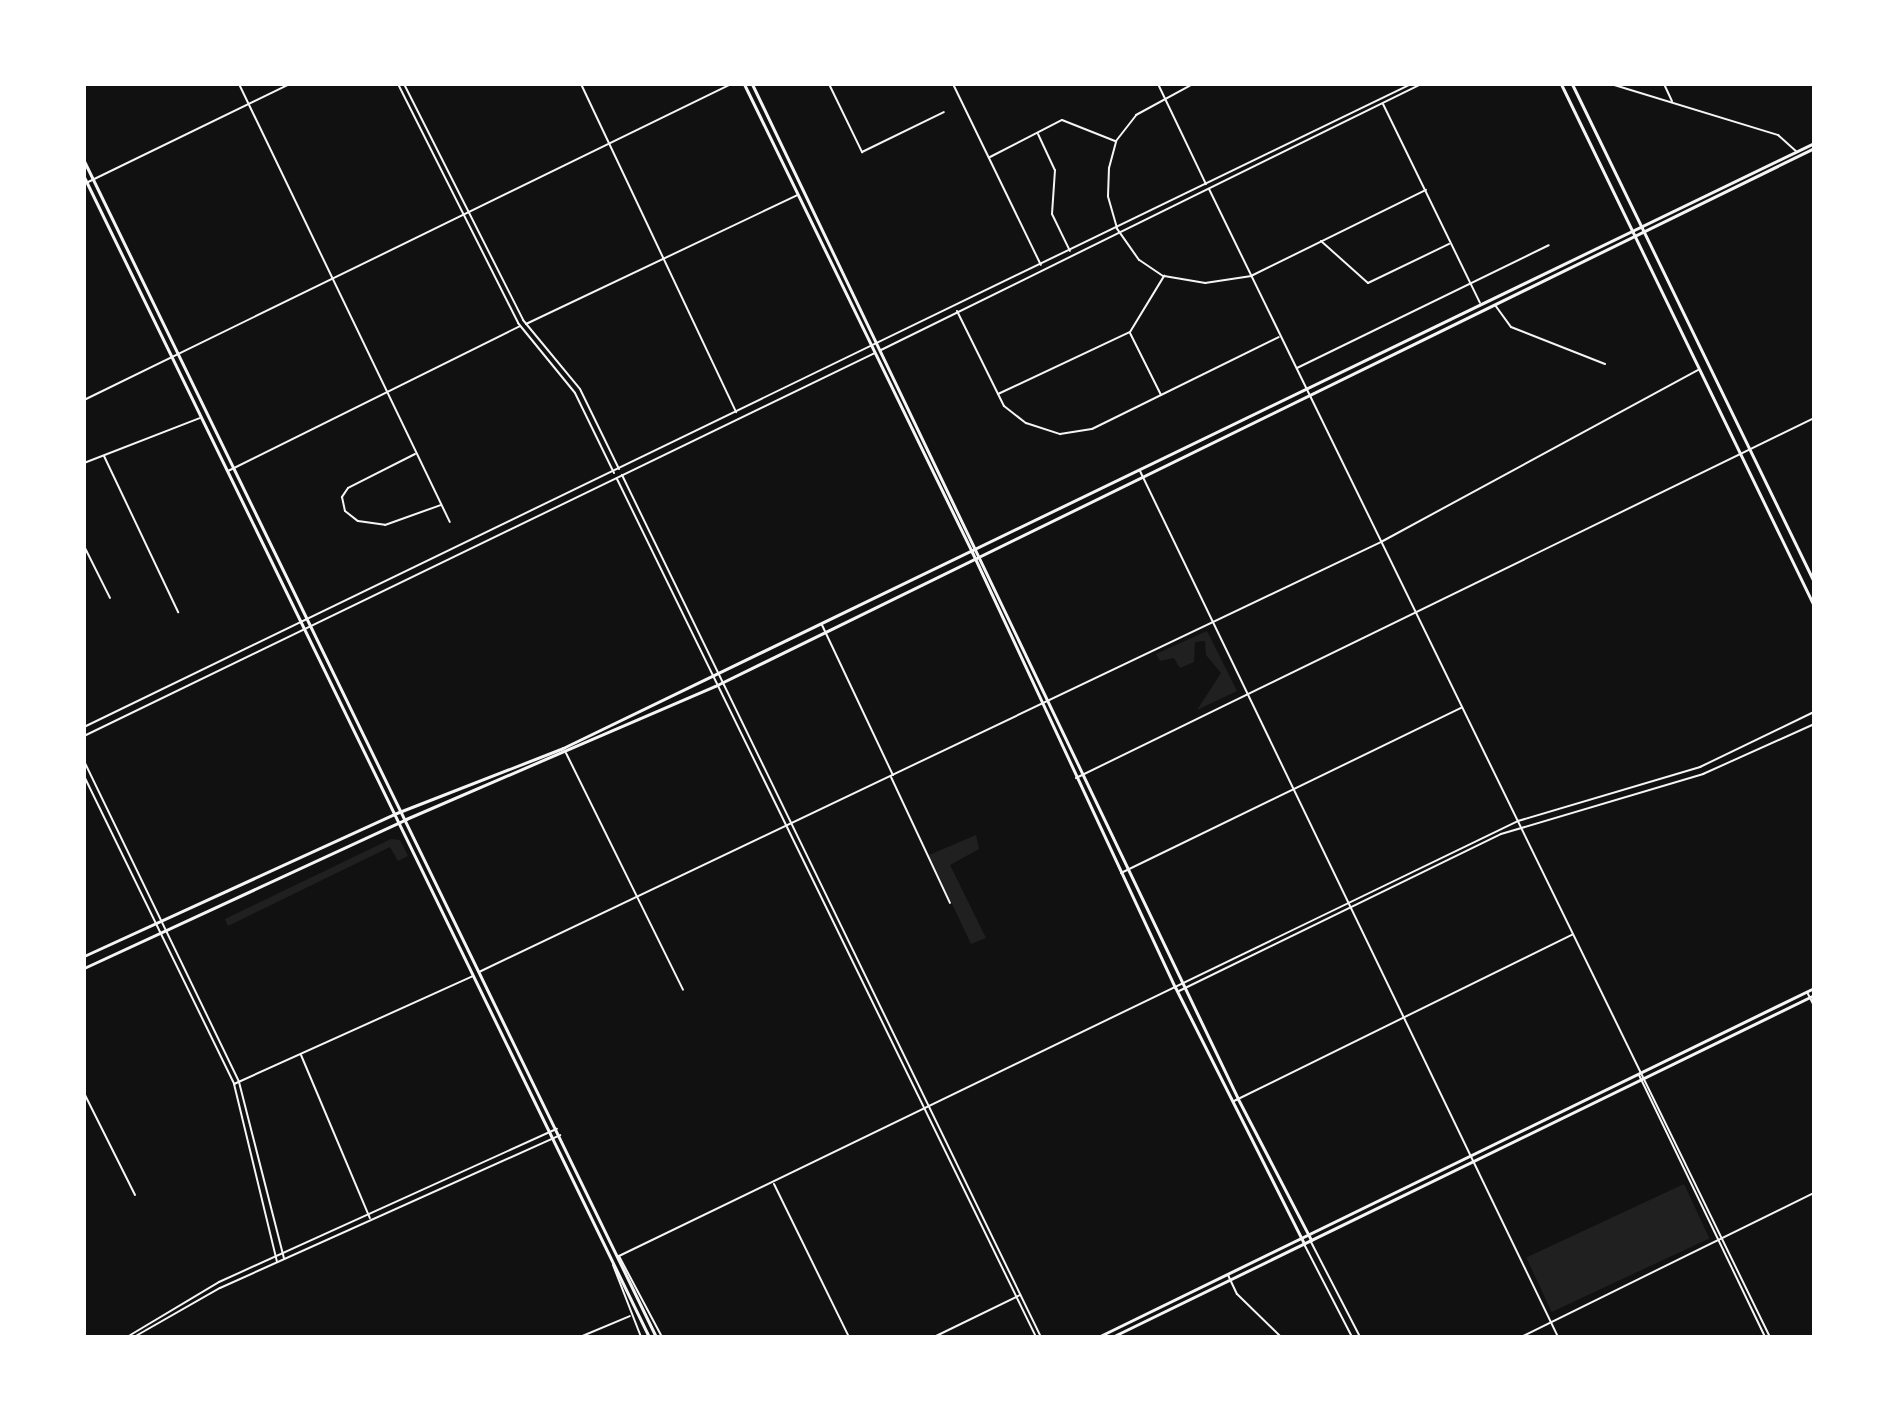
<!DOCTYPE html>
<style>
body{margin:0}
#map{position:relative;width:1898px;height:1421px;overflow:hidden;background:#111;font-family:"Fira Sans",sans-serif}
div>[style]{position:absolute}
[style*='--x']{left:calc(var(--x)*1px);top:calc(var(--y)*1px);width:calc(var(--w)*1px);rotate:calc(var(--a)*1deg)}
.green>*{inset:0;background:#202020;transform-origin:0 0}
.minor>*{height:2px;margin:-1px;padding:0 1px;transform-origin:1px;border-radius:1px;background:#f5f5f5}
.tertiary>*{height:2px;margin:-1px;padding:0 1px;transform-origin:1px;border-radius:1px;background:#f5f5f5}
.secondary>*{height:3px;margin:-1.5px;padding:0 1.5px;transform-origin:1.5px;border-radius:1.5px;background:#f5f5f5}
.primary>*{height:3px;margin:-1.5px;padding:0 1.5px;transform-origin:1.5px;border-radius:1.5px;background:#f5f5f5}
span{translate:-50% -50%;white-space:nowrap;text-align:center;line-height:1.15;-webkit-text-stroke:6px #fff;paint-order:stroke}
.frame{position:absolute;inset:0;border:86px solid #fff;pointer-events:none}
</style>
<div id="map">
<div class="green">
<i style="clip-path:polygon(1207px 631px,1237px 691px,1197px 710px,1221px 673px,1206px 655px,1205px 641px,1195px 642px,1194px 662px,1180px 668px,1174px 658px,1160px 661px,1156px 654px)"></i>
<i style="clip-path:polygon(976px 835px,979px 849px,950px 865px,986px 938px,971px 944px,929px 855px)"></i>
<i style="clip-path:polygon(391px 839px,400px 840px,408px 856px,398px 861px,390px 847px,228px 926px,225px 919px)"></i>
<i style="left:1684px;top:1184px;width:60px;height:174px;rotate:65deg"></i>
</div>
<div class="minor">
<i style="--x:829;--y:84;--w:76;--a:64.1"></i>
<i style="--x:862;--y:152;--w:91;--a:-26"></i>
<i style="--x:1611;--y:84;--w:175;--a:17"></i>
<i style="--x:1778;--y:135;--w:24;--a:42"></i>
<i style="--x:1664;--y:84;--w:19;--a:65"></i>
<i style="--x:1383;--y:104;--w:221;--a:64"></i>
<i style="--x:1038;--y:134;--w:40;--a:65"></i>
<i style="--x:1055;--y:170;--w:44;--a:93.9"></i>
<i style="--x:1052;--y:214;--w:41;--a:64.1"></i>
<i style="--x:990;--y:157;--w:81;--a:-27.2"></i>
<i style="--x:1062;--y:120;--w:57;--a:21.6"></i>
<i style="--x:84;--y:184;--w:229;--a:-25.9"></i>
<i style="--x:1321;--y:241;--w:63;--a:41.8"></i>
<i style="--x:1368;--y:283;--w:90;--a:-25.7"></i>
<i style="--x:1163;--y:276;--w:29;--a:-146"></i>
<i style="--x:1139;--y:260;--w:39;--a:-125"></i>
<i style="--x:1117;--y:228;--w:33;--a:-106"></i>
<i style="--x:1108;--y:196;--w:28;--a:-88"></i>
<i style="--x:1109;--y:168;--w:28;--a:-75"></i>
<i style="--x:1116;--y:141;--w:33;--a:-52"></i>
<i style="--x:1136;--y:115;--w:65;--a:-28.5"></i>
<i style="--x:1495;--y:305;--w:27;--a:54"></i>
<i style="--x:1511;--y:327;--w:101;--a:21.5"></i>
<i style="--x:957;--y:311;--w:106;--a:63.7"></i>
<i style="--x:1004;--y:406;--w:28;--a:38"></i>
<i style="--x:1026;--y:423;--w:36;--a:18"></i>
<i style="--x:1060;--y:434;--w:32;--a:-9"></i>
<i style="--x:1092;--y:429;--w:208;--a:-26.2"></i>
<i style="--x:1130;--y:333;--w:69;--a:63.4"></i>
<i style="--x:1297;--y:368;--w:280;--a:-26"></i>
<i style="--x:998;--y:394;--w:146;--a:-25.2"></i>
<i style="--x:1130;--y:332;--w:66;--a:-58.7"></i>
<i style="--x:1164;--y:276;--w:42;--a:9.7"></i>
<i style="--x:1205;--y:283;--w:47;--a:-8.7"></i>
<i style="--x:1251;--y:276;--w:195;--a:-26.2"></i>
<i style="--x:415;--y:454;--w:75;--a:153.1"></i>
<i style="--x:348;--y:488;--w:11;--a:124"></i>
<i style="--x:342;--y:497;--w:14;--a:78"></i>
<i style="--x:345;--y:511;--w:16;--a:38"></i>
<i style="--x:358;--y:521;--w:27;--a:8"></i>
<i style="--x:385;--y:525;--w:59;--a:-19.7"></i>
<i style="--x:104;--y:456;--w:173;--a:64.6"></i>
<i style="--x:84;--y:463;--w:124;--a:-21.2"></i>
<i style="--x:84;--y:546;--w:58;--a:63.4"></i>
<i style="--x:566;--y:753;--w:264;--a:63.7"></i>
<i style="--x:891;--y:777;--w:139;--a:64.9"></i>
<i style="--x:301;--y:1055;--w:177;--a:67.1"></i>
<i style="--x:84;--y:1093;--w:114;--a:63.4"></i>
<i style="--x:1228;--y:1275;--w:21;--a:65"></i>
<i style="--x:1237;--y:1294;--w:62;--a:44.3"></i>
<i style="--x:580;--y:1337;--w:54;--a:-22.8"></i>
<i style="--x:934;--y:1337;--w:96;--a:-26"></i>
</div>
<div class="tertiary">
<i style="--x:239;--y:84;--w:486;--a:64.3"></i>
<i style="--x:398;--y:84;--w:267;--a:63.3"></i>
<i style="--x:518;--y:323;--w:90;--a:50.8"></i>
<i style="--x:575;--y:393;--w:89;--a:64"></i>
<i style="--x:404;--y:84;--w:264;--a:63.2"></i>
<i style="--x:523;--y:320;--w:89;--a:50.4"></i>
<i style="--x:580;--y:389;--w:89;--a:64"></i>
<i style="--x:581;--y:84;--w:363;--a:64.7"></i>
<i style="--x:953;--y:84;--w:201;--a:64.1"></i>
<i style="--x:1158;--y:84;--w:111;--a:64.4"></i>
<i style="--x:1209;--y:189;--w:1278;--a:63.96"></i>
<i style="--x:526;--y:324;--w:301;--a:-25.4"></i>
<i style="--x:881;--y:350;--w:602;--a:-26.22"></i>
<i style="--x:84;--y:400;--w:720;--a:-26.03"></i>
<i style="--x:228;--y:471;--w:326;--a:-26.4"></i>
<i style="--x:1140;--y:471;--w:962;--a:64.23"></i>
<i style="--x:622;--y:475;--w:958;--a:64.08"></i>
<i style="--x:617;--y:479;--w:955;--a:63.97"></i>
<i style="--x:822;--y:625;--w:166;--a:64.7"></i>
<i style="--x:84;--y:727;--w:1475;--a:-25.85"></i>
<i style="--x:84;--y:736;--w:879;--a:-25.84"></i>
<i style="--x:84;--y:761;--w:356;--a:64.2"></i>
<i style="--x:239;--y:1082;--w:182;--a:75.7"></i>
<i style="--x:84;--y:776;--w:343;--a:64"></i>
<i style="--x:234;--y:1084;--w:183;--a:76.4"></i>
<i style="--x:1076;--y:778;--w:821;--a:-26"></i>
<i style="--x:1121;--y:873;--w:378;--a:-25.9"></i>
<i style="--x:479;--y:972;--w:999;--a:-25.49"></i>
<i style="--x:1381;--y:542;--w:362;--a:-28.5"></i>
<i style="--x:1179;--y:991;--w:358;--a:-26"></i>
<i style="--x:1501;--y:834;--w:211;--a:-16.5"></i>
<i style="--x:1703;--y:774;--w:122;--a:-24.2"></i>
<i style="--x:1807;--y:992;--w:16;--a:63"></i>
<i style="--x:1639;--y:1075;--w:291;--a:64.3"></i>
<i style="--x:234;--y:1084;--w:262;--a:-24.3"></i>
<i style="--x:1234;--y:1101;--w:377;--a:-26.2"></i>
<i style="--x:774;--y:1184;--w:170;--a:63.9"></i>
<i style="--x:1311;--y:1242;--w:107;--a:62.7"></i>
<i style="--x:1304;--y:1244;--w:105;--a:62.7"></i>
<i style="--x:613;--y:1265;--w:77;--a:68.7"></i>
<i style="--x:127;--y:1337;--w:107;--a:-30.9"></i>
<i style="--x:219;--y:1282;--w:371;--a:-24.4"></i>
<i style="--x:134;--y:1337;--w:99;--a:-29.7"></i>
<i style="--x:220;--y:1288;--w:373;--a:-24.2"></i>
<i style="--x:662;--y:1337;--w:92;--a:-118"></i>
<i style="--x:619;--y:1256;--w:999;--a:-25.82"></i>
<i style="--x:1518;--y:821;--w:190;--a:-16.5"></i>
<i style="--x:1700;--y:767;--w:127;--a:-25.8"></i>
<i style="--x:1521;--y:1337;--w:326;--a:-26.2"></i>
</div>
<div class="secondary">
<i style="--x:744;--y:84;--w:521;--a:64.03"></i>
<i style="--x:972;--y:552;--w:480;--a:65"></i>
<i style="--x:1175;--y:987;--w:287;--a:63.3"></i>
<i style="--x:752;--y:84;--w:1125;--a:64.41"></i>
<i style="--x:1238;--y:1099;--w:159;--a:62.6"></i>
<i style="--x:1098;--y:1337;--w:797;--a:-25.99"></i>
<i style="--x:1112;--y:1337;--w:781;--a:-25.97"></i>
</div>
<div class="primary">
<i style="--x:1561;--y:84;--w:580;--a:64.14"></i>
<i style="--x:1572;--y:84;--w:554;--a:64.08"></i>
<i style="--x:84;--y:161;--w:1308;--a:64.06"></i>
<i style="--x:84;--y:177;--w:1290;--a:64.03"></i>
<i style="--x:84;--y:956;--w:341;--a:-24.6"></i>
<i style="--x:394;--y:814;--w:181;--a:-21.3"></i>
<i style="--x:563;--y:748;--w:1390;--a:-25.81"></i>
<i style="--x:84;--y:968;--w:355;--a:-24.8"></i>
<i style="--x:406;--y:819;--w:336;--a:-23.3"></i>
<i style="--x:715;--y:686;--w:1224;--a:-26.08"></i>
</div>
<div class="frame"></div>
</div>
